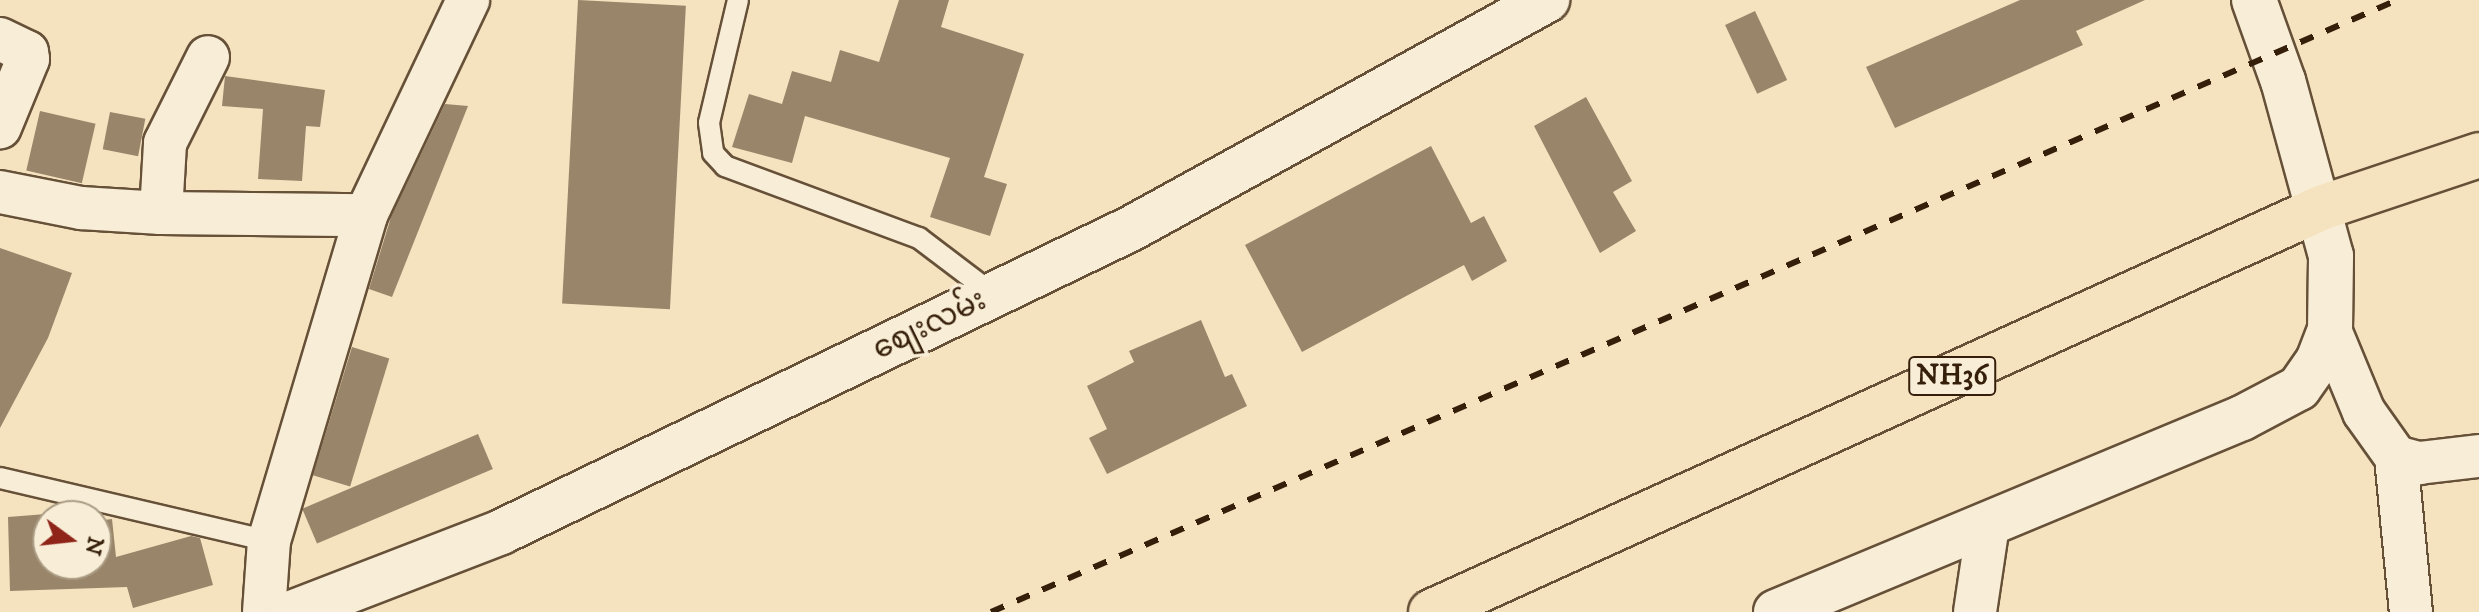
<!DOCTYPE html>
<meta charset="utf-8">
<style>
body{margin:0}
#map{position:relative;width:2479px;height:612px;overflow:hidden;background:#f5e3c0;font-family:"IM FELL DW Pica","Noto Sans Myanmar",serif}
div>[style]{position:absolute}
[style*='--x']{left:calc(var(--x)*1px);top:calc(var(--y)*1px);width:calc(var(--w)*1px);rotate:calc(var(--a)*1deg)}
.building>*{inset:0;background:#998569;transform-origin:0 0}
.roads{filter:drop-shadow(2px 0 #665038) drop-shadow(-2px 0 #665038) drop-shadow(0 2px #665038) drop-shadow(0 -2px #665038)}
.lane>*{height:20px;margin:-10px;padding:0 10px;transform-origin:10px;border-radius:10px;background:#f8edd6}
.street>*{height:42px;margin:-21px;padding:0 21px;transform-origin:21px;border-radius:21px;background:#f8edd6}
.secondary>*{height:44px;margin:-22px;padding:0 22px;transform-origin:22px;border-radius:22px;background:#f8edd6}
.highway>*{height:44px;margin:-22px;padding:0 22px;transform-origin:22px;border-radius:22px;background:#f5e3c0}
.rail>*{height:6px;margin-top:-3px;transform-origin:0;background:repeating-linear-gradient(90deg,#361f0a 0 14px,transparent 0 28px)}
span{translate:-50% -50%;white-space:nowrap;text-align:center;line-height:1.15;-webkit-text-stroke:7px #f8edd6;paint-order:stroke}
.shield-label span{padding:2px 6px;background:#f8edd6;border:2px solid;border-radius:6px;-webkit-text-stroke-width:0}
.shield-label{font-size:28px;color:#361f0a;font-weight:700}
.street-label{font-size:30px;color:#361f0a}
.north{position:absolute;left:32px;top:500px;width:80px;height:80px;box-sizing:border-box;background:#f8edd6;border:2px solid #aa9b84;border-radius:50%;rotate:105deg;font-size:22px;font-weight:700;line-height:32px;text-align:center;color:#361f0a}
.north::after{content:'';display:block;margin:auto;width:28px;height:36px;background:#8f2418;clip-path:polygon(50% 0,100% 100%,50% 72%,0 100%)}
</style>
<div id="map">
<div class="building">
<i style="left:578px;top:0;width:108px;height:304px;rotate:3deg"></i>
<i style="clip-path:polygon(899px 0,949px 0,941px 27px,1024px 54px,984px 177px,1007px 184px,990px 236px,930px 217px,950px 158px,805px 116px,792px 163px,732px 147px,749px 94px,782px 104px,792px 71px,831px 82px,840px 50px,879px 62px)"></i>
<i style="clip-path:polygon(2020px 0,2145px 0,2076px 31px,2083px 45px,1895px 128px,1866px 67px)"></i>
<i style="left:1755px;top:11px;width:76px;height:33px;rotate:65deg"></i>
<i style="clip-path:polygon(225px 76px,325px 90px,320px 127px,306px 126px,302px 181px,258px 179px,263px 109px,222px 106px)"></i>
<i style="clip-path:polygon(1586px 97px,1632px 181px,1613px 192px,1636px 231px,1600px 253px,1534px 126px)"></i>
<i style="clip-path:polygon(445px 104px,468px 106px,392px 297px,369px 289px,391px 217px)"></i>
<i style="left:40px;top:111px;width:57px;height:61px;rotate:13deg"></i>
<i style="left:110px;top:112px;width:36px;height:38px;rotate:11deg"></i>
<i style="clip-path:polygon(1431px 146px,1471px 223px,1484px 216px,1507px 261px,1472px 281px,1464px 265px,1302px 352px,1245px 245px)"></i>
<i style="clip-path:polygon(0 248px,72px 273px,48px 338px,0 428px)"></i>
<i style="clip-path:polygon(1201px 320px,1225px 377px,1232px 374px,1247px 406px,1107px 474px,1089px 438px,1107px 429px,1087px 386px,1134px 362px,1129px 351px)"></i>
<i style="left:352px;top:347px;width:39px;height:134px;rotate:17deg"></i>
<i style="left:478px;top:434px;width:38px;height:191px;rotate:67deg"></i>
<i style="clip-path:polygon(59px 513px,48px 516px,48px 564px,96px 564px,96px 521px,112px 519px,116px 557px,191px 536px,200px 538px,213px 585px,133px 608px,127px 587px,10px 591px,8px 517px)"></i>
</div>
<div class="roads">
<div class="lane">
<i style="--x:738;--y:0;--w:126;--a:103.3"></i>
<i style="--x:709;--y:123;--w:30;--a:82"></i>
<i style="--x:713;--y:153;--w:18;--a:47"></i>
<i style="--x:725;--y:166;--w:207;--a:20.4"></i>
<i style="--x:919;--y:238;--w:94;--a:37.2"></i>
<i style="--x:0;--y:478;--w:276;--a:13.2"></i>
</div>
<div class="street">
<i style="--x:0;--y:39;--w:30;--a:26"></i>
<i style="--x:27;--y:52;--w:7;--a:82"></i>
<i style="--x:28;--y:59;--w:74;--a:112.4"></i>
<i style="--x:0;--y:192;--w:83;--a:11.2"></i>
<i style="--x:81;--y:208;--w:80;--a:3.6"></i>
<i style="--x:161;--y:213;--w:205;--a:0.6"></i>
<i style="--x:161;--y:213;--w:70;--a:-86.7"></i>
<i style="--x:165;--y:143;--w:96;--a:-63.4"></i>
<i style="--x:2330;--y:330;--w:89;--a:67.5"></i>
<i style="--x:2364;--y:412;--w:55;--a:54.6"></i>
<i style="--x:2396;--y:457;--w:24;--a:15"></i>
<i style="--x:2419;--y:463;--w:60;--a:-6.7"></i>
<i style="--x:2396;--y:457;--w:156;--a:84.5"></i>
<i style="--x:264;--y:612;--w:71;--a:-86"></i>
<i style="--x:269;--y:541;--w:340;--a:-73.4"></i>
<i style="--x:366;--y:215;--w:238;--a:-64.6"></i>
<i style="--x:1975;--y:612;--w:88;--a:-81.5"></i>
</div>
<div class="secondary">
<i style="--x:294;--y:612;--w:222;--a:-21.1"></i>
<i style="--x:501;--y:532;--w:700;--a:-25.72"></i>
<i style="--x:1132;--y:228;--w:474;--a:-28.8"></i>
<i style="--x:1776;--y:612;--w:505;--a:-22.6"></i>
<i style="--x:2242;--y:418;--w:64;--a:-27.8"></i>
<i style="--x:2299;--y:388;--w:33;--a:-55"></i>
<i style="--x:2318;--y:361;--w:33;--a:-69"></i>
<i style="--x:2330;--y:330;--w:74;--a:-89.2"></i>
<i style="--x:2331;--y:256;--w:181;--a:-105.3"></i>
<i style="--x:2283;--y:81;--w:86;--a:-109.7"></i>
</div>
<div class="highway">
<i style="--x:1431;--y:612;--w:977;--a:-24.41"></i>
<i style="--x:2321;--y:208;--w:167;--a:-18.5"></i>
</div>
</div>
<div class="rail">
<i style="--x:991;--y:612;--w:1533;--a:-23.52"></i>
</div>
<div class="shield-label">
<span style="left:1952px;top:376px">NH36</span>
</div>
<div class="street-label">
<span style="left:930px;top:326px;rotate:-26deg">စျေးလမ်း</span>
</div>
<div class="north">N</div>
</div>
